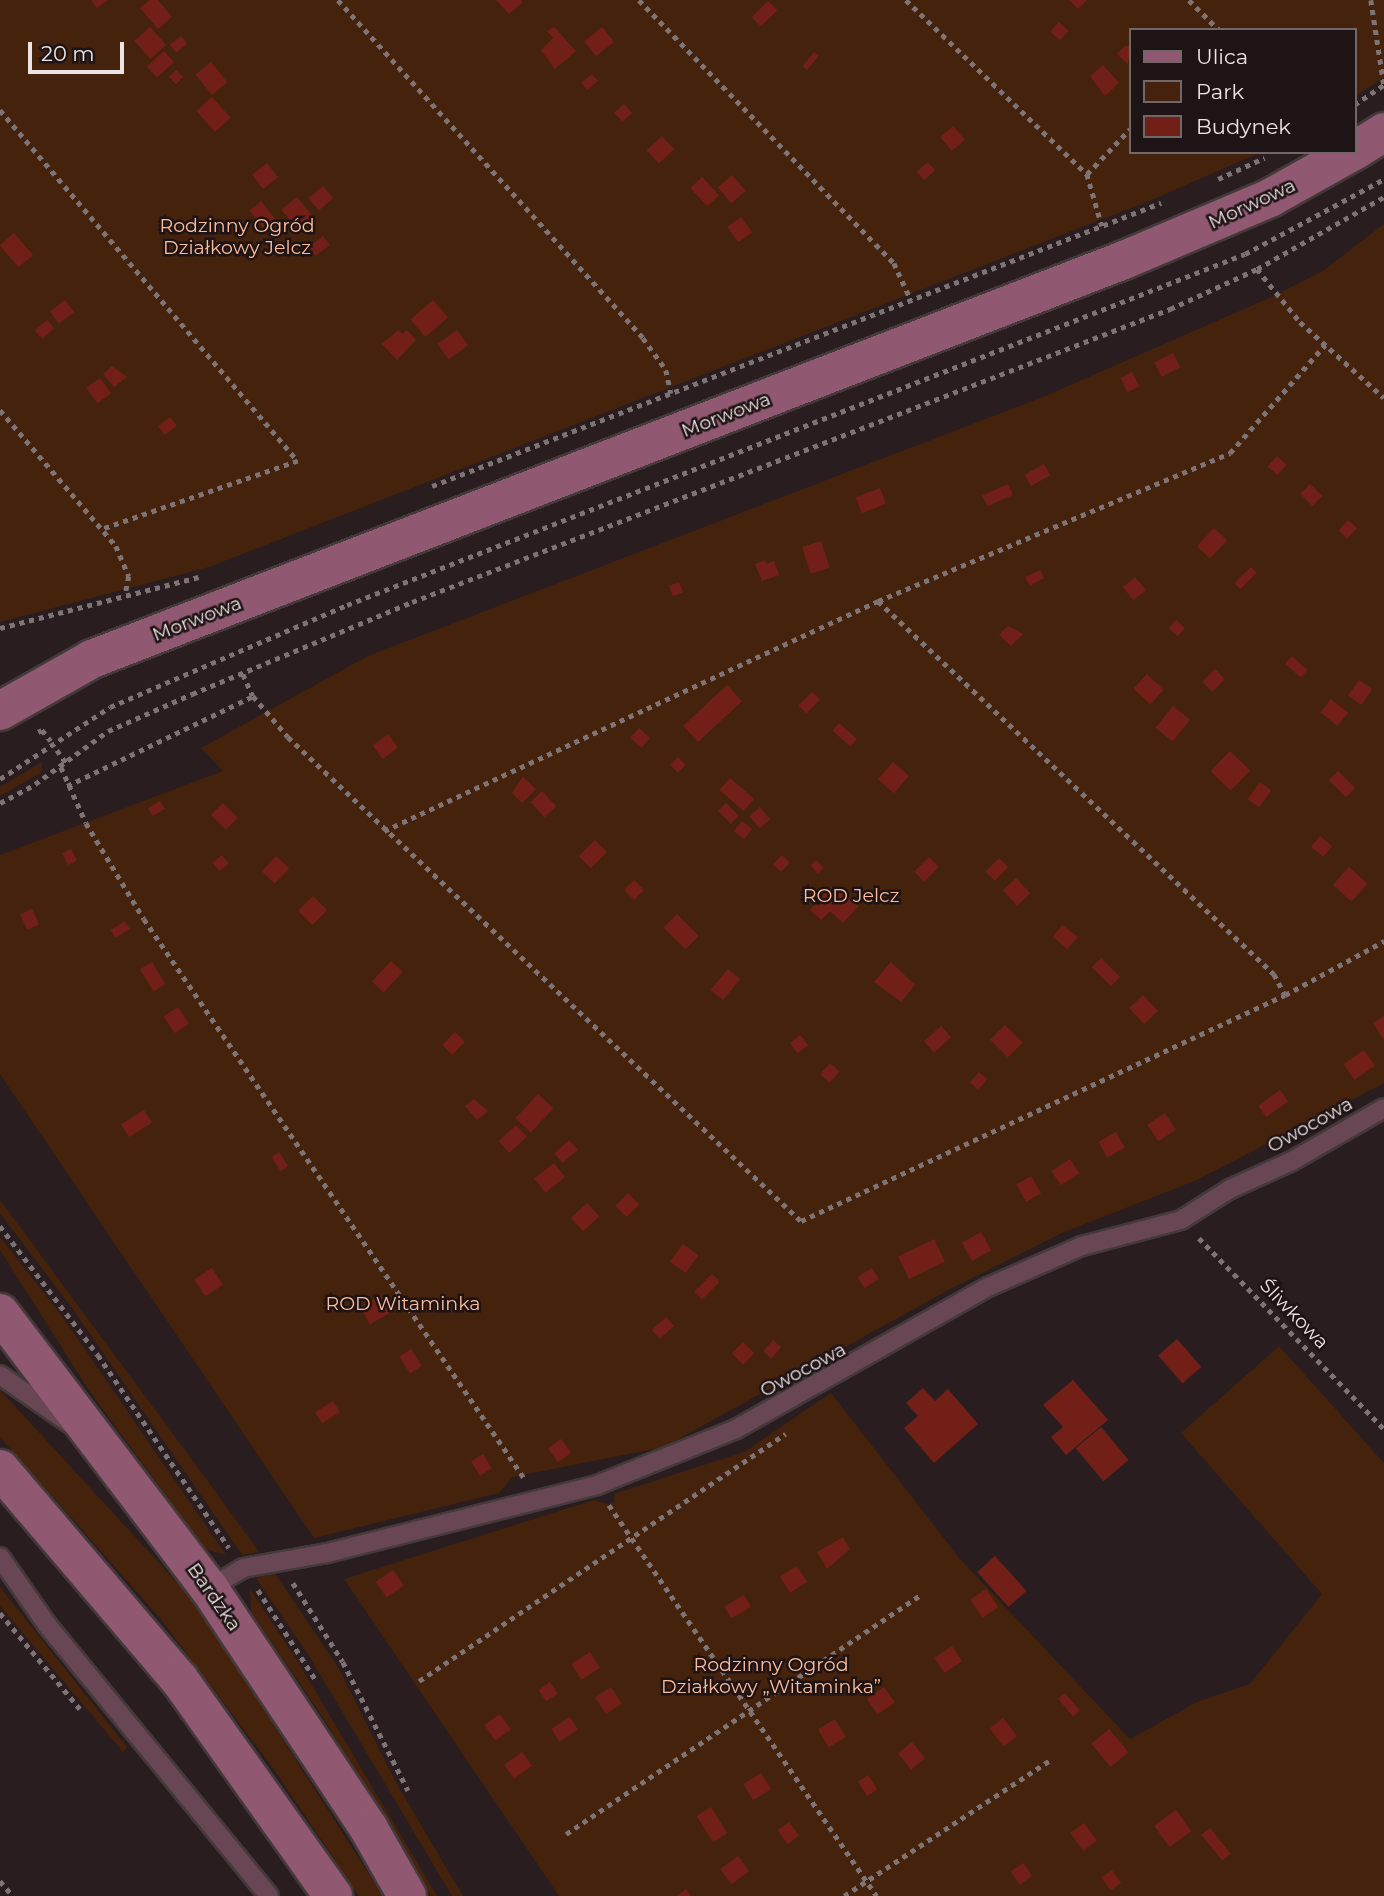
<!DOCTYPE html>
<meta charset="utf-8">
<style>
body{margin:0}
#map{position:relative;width:1384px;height:1896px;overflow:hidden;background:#291d1f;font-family:Montserrat,sans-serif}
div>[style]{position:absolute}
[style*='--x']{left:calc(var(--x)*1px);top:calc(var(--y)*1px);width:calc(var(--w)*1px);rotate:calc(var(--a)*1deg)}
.green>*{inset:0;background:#45220c}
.building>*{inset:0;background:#722017;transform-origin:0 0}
.path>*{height:4.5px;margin-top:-2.25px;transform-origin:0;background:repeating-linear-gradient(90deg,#7e7375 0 5px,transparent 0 10px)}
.roads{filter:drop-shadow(2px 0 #44393b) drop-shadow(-2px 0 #44393b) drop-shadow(0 2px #44393b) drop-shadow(0 -2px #44393b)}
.lane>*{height:18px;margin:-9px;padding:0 9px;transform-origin:9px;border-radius:9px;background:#694654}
.secondary>*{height:38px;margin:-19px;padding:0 19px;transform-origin:19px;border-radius:19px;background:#915971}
span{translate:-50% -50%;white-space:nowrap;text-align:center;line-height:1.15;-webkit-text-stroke:5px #1f1415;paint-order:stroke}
.street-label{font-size:19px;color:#ece3e4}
.park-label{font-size:19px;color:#fcbb99}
.legend{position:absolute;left:1129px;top:28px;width:228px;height:126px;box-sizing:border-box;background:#1f1415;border:2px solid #716768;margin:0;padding:9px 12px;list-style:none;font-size:21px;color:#ece3e4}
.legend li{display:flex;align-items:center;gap:14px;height:35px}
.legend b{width:35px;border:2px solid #716768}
.scale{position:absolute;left:28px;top:42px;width:96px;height:32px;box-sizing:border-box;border:4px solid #ece3e4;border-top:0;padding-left:9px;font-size:21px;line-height:24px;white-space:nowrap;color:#ece3e4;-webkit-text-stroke:5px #1f1415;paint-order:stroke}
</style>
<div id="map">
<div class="green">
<i style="clip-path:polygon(0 0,1384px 0,1384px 77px,1354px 97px,1354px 30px,1130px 30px,1130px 152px,1261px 152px,1154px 199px,209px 567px,0 622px)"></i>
<i style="clip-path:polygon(1384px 224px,1384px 1083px,1197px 1180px,1062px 1233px,952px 1288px,664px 1447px,512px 1477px,499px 1493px,314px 1538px,0 1074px,0 855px,223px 771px,201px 748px,368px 656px,1043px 397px,1274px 296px,1324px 270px)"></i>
<i style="clip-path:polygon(42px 762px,42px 772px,0 796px,0 787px)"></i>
<i style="clip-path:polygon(0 1200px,207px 1480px,259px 1552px,242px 1555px,75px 1312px,0 1213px)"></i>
<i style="clip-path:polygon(0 1237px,62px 1316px,226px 1555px,205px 1549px,88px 1389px,0 1250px)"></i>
<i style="clip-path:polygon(1279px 1346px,1384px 1463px,1384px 1896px,559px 1896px,344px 1579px,594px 1500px,608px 1504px,615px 1501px,614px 1494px,744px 1452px,831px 1393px,960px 1559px,1130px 1739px,1197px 1702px,1250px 1684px,1322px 1594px,1181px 1433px)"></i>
<i style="clip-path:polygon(0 1390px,195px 1602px,383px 1896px,359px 1896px,273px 1768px,159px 1617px,0 1437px)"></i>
<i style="clip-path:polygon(274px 1572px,339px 1669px,395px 1781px,463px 1896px,452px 1896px,309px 1656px,256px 1578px)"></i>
<i style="clip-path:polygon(0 1587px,127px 1747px,123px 1752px,0 1606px)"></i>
<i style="clip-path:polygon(250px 1589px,298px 1662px,437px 1896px,431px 1896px,320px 1713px,251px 1612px)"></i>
</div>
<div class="building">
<i style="clip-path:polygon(91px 0,108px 0,97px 8px)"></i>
<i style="clip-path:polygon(150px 0,158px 0,172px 17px,158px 29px,140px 8px)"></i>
<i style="clip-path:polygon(496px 0,521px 0,523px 2px,509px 14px)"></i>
<i style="clip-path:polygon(1069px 0,1087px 0,1078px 9px)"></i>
<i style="left:768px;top:1px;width:13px;height:23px;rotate:45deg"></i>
<i style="left:1059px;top:22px;width:13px;height:13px;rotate:42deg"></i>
<i style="left:150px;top:27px;width:24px;height:21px;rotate:48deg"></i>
<i style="clip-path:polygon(554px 27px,576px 51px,555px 69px,541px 50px,553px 38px,547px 31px)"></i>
<i style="left:602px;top:27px;width:19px;height:23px;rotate:51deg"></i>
<i style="left:181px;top:36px;width:10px;height:14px;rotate:53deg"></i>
<i style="clip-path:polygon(1125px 46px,1130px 46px,1128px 64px,1117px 54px)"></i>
<i style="left:164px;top:51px;width:15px;height:23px;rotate:48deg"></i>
<i style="left:814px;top:52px;width:6px;height:18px;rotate:39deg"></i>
<i style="left:211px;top:62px;width:26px;height:20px;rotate:51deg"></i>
<i style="clip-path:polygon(1103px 65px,1119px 83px,1105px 96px,1090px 76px)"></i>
<i style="left:176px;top:70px;width:10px;height:10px;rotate:45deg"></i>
<i style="left:592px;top:74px;width:9px;height:14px;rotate:49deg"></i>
<i style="left:212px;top:97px;width:28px;height:21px;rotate:48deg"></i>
<i style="left:624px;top:104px;width:12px;height:13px;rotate:48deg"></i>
<i style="left:953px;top:126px;width:18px;height:17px;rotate:49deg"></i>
<i style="left:662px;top:136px;width:18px;height:21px;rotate:47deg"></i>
<i style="left:928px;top:162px;width:11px;height:15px;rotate:49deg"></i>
<i style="left:267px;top:163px;width:18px;height:19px;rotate:52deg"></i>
<i style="left:732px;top:175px;width:21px;height:19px;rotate:49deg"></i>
<i style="left:702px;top:177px;width:25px;height:16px;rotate:47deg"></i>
<i style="left:323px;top:186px;width:16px;height:19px;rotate:50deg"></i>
<i style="left:297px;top:197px;width:26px;height:20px;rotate:51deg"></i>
<i style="left:261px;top:201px;width:26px;height:15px;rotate:51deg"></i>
<i style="left:741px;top:217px;width:19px;height:17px;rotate:54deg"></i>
<i style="left:14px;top:233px;width:29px;height:19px;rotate:49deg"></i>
<i style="left:323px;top:236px;width:11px;height:18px;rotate:52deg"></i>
<i style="left:65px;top:300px;width:15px;height:19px;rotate:53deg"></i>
<i style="left:433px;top:300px;width:23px;height:30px;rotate:49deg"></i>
<i style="left:47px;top:320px;width:11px;height:16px;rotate:49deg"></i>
<i style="clip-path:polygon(398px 330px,402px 334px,407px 330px,416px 340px,397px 360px,382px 344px)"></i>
<i style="left:457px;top:330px;width:19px;height:24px;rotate:54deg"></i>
<i style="left:1173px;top:353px;width:16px;height:21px;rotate:63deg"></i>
<i style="clip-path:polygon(112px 366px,127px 377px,114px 387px,103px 374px)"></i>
<i style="left:1132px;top:372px;width:16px;height:13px;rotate:63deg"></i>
<i style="left:100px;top:378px;width:19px;height:17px;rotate:54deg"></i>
<i style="left:170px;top:417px;width:11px;height:15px;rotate:52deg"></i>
<i style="left:1277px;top:456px;width:13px;height:14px;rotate:42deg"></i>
<i style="left:1044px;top:464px;width:13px;height:22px;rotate:61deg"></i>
<i style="left:1008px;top:484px;width:12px;height:28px;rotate:66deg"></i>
<i style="left:1310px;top:484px;width:17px;height:14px;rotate:45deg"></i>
<i style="left:880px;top:488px;width:17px;height:26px;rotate:69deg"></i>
<i style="left:1348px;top:520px;width:12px;height:14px;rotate:42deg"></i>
<i style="left:1214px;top:528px;width:18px;height:25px;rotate:43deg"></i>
<i style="left:821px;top:541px;width:28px;height:20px;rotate:72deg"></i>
<i style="clip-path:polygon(765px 560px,766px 564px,774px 561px,779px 575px,762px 581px,755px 564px)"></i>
<i style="left:1251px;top:567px;width:8px;height:23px;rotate:45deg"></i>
<i style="clip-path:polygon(1040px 570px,1044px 578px,1030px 586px,1025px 577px)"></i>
<i style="left:1135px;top:577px;width:17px;height:16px;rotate:50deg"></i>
<i style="left:679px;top:582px;width:11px;height:11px;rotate:68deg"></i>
<i style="left:1176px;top:620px;width:12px;height:11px;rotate:42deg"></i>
<i style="clip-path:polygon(1008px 626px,1023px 634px,1011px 646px,999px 635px)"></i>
<i style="left:1292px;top:656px;width:21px;height:10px;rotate:43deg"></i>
<i style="left:1215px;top:669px;width:14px;height:18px;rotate:45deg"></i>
<i style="left:1147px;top:674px;width:23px;height:20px;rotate:43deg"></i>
<i style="left:1359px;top:680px;width:16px;height:19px;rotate:35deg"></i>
<i style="left:727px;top:685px;width:22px;height:60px;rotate:47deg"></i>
<i style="left:812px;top:692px;width:11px;height:19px;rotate:45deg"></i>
<i style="left:1331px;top:699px;width:22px;height:17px;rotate:39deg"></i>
<i style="left:1173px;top:706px;width:22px;height:28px;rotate:39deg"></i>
<i style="left:839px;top:723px;width:24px;height:10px;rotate:42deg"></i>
<i style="left:639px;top:728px;width:15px;height:13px;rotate:42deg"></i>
<i style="left:388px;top:734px;width:17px;height:19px;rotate:54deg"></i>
<i style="left:1230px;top:751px;width:28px;height:28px;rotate:44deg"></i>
<i style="left:678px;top:757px;width:11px;height:11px;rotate:45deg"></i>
<i style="left:893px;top:762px;width:21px;height:23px;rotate:41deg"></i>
<i style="left:1338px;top:771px;width:24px;height:13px;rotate:45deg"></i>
<i style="clip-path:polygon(523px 777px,536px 789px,522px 803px,512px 793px)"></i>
<i style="left:730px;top:778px;width:32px;height:16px;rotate:41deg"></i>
<i style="left:1260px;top:782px;width:14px;height:21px;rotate:36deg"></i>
<i style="left:542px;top:791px;width:21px;height:16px;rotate:47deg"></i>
<i style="left:160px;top:801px;width:9px;height:14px;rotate:58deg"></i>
<i style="left:223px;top:803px;width:21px;height:17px;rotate:45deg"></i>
<i style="left:726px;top:803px;width:18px;height:11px;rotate:45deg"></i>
<i style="left:760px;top:807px;width:16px;height:14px;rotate:50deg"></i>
<i style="left:742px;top:821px;width:13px;height:13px;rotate:39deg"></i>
<i style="left:1320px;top:836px;width:16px;height:14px;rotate:40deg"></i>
<i style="left:595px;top:840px;width:17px;height:23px;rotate:45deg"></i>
<i style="left:71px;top:849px;width:13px;height:10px;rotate:63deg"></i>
<i style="left:222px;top:855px;width:11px;height:12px;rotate:52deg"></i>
<i style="left:782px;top:855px;width:11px;height:13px;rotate:45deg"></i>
<i style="left:276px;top:856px;width:18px;height:21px;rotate:43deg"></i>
<i style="left:929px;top:857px;width:14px;height:21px;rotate:45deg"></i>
<i style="left:999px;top:858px;width:13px;height:19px;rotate:45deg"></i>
<i style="left:816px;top:860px;width:11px;height:8px;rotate:45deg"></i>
<i style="left:1349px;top:867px;width:25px;height:24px;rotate:42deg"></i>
<i style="left:1016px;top:878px;width:21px;height:18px;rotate:47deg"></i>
<i style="left:634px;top:880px;width:14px;height:14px;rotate:45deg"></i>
<i style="clip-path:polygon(832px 886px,859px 906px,843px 923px,830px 911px,821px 920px,810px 910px)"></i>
<i style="left:313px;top:896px;width:20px;height:21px;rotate:45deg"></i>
<i style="left:32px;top:909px;width:17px;height:13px;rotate:65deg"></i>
<i style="left:677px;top:914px;width:31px;height:19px;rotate:45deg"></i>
<i style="left:125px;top:921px;width:9px;height:17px;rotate:58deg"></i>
<i style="clip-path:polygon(1062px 925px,1078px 937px,1067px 949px,1053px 937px)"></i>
<i style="left:1101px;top:958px;width:27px;height:13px;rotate:45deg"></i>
<i style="left:391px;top:961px;width:16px;height:28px;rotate:43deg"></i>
<i style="left:152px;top:962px;width:26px;height:14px;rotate:59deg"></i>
<i style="clip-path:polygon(891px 962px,915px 985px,901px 1002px,874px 982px)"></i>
<i style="left:728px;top:969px;width:16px;height:27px;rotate:40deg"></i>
<i style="left:1143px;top:995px;width:22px;height:19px;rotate:47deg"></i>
<i style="left:178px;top:1007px;width:20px;height:17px;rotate:57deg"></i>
<i style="clip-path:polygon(1384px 1016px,1384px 1040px,1373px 1023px)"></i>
<i style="left:1005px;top:1025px;width:25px;height:21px;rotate:45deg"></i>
<i style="left:941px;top:1026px;width:15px;height:23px;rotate:48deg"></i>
<i style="left:455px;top:1032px;width:14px;height:18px;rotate:45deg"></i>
<i style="left:800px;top:1035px;width:13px;height:13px;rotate:51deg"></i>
<i style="left:1364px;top:1050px;width:19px;height:25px;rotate:55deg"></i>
<i style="left:830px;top:1063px;width:13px;height:15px;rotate:42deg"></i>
<i style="left:979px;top:1072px;width:11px;height:14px;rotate:41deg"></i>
<i style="left:1280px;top:1090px;width:14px;height:27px;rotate:54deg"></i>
<i style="left:538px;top:1094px;width:21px;height:33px;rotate:43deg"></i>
<i style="clip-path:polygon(474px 1099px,488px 1111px,477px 1120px,465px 1106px)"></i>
<i style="left:144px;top:1110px;width:15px;height:27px;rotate:58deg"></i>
<i style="left:1165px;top:1113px;width:20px;height:21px;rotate:57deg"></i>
<i style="left:516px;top:1125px;width:16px;height:24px;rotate:47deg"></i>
<i style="left:1116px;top:1132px;width:18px;height:20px;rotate:61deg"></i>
<i style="left:569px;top:1140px;width:13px;height:20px;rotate:48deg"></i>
<i style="left:279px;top:1152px;width:17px;height:9px;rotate:57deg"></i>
<i style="left:1070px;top:1159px;width:17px;height:22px;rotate:57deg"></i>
<i style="left:554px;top:1163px;width:18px;height:25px;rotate:52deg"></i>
<i style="left:1031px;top:1176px;width:20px;height:17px;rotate:60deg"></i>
<i style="left:628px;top:1193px;width:16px;height:18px;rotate:45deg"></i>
<i style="left:587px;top:1203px;width:18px;height:22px;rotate:47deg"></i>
<i style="left:981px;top:1232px;width:21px;height:22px;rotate:61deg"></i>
<i style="left:934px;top:1239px;width:25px;height:40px;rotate:64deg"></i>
<i style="left:683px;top:1244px;width:19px;height:22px;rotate:36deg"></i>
<i style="left:212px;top:1268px;width:20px;height:21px;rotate:57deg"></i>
<i style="left:872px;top:1268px;width:13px;height:17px;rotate:58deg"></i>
<i style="left:712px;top:1274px;width:11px;height:25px;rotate:45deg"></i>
<i style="left:381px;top:1295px;width:20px;height:24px;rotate:60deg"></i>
<i style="left:666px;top:1317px;width:12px;height:19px;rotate:48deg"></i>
<i style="left:1177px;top:1339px;width:37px;height:25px;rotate:49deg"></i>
<i style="left:773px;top:1340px;width:11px;height:15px;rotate:41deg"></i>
<i style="left:743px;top:1342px;width:16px;height:16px;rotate:45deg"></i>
<i style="left:411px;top:1349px;width:20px;height:14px;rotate:57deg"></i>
<i style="clip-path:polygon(1073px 1380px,1108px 1420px,1066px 1455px,1051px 1437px,1063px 1427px,1043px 1405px)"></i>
<i style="clip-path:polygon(923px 1388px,935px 1401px,948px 1389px,978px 1424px,934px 1463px,904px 1428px,918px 1416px,906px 1403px)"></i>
<i style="left:333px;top:1401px;width:13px;height:21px;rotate:58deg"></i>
<i style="left:1101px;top:1427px;width:43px;height:33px;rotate:50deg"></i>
<i style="left:561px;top:1439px;width:17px;height:16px;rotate:54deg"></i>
<i style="left:483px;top:1454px;width:17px;height:14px;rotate:59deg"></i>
<i style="clip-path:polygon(843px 1537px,850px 1549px,827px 1569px,817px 1552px)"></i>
<i style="left:995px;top:1556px;width:47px;height:24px;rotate:48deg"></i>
<i style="left:797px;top:1566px;width:19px;height:20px;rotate:58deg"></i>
<i style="left:393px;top:1570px;width:19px;height:21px;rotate:55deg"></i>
<i style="left:986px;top:1589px;width:22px;height:19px;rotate:56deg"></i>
<i style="left:744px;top:1595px;width:14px;height:23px;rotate:60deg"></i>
<i style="left:952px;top:1646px;width:18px;height:21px;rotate:56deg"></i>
<i style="left:590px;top:1652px;width:19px;height:22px;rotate:58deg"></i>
<i style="left:550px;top:1682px;width:14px;height:14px;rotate:56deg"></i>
<i style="left:611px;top:1687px;width:20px;height:19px;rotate:57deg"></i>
<i style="left:884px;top:1687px;width:19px;height:21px;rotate:55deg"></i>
<i style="left:1065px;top:1693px;width:23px;height:9px;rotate:50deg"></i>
<i style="left:500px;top:1714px;width:19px;height:19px;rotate:55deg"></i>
<i style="left:570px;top:1717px;width:15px;height:22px;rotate:58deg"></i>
<i style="left:1003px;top:1718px;width:23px;height:17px;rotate:52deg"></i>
<i style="left:835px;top:1719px;width:21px;height:20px;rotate:59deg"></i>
<i style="left:1109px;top:1729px;width:30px;height:23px;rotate:50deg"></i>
<i style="left:912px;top:1742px;width:21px;height:18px;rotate:51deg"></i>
<i style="left:522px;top:1752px;width:17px;height:22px;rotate:54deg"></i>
<i style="left:761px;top:1773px;width:19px;height:21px;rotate:58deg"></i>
<i style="left:868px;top:1775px;width:17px;height:12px;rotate:57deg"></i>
<i style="left:711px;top:1807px;width:31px;height:17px;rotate:58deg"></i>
<i style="left:1176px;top:1810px;width:26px;height:27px;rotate:54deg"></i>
<i style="left:789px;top:1822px;width:17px;height:14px;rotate:54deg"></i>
<i style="left:1084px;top:1823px;width:22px;height:17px;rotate:54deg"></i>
<i style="left:1210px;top:1828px;width:33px;height:11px;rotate:51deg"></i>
<i style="left:738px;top:1856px;width:19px;height:22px;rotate:54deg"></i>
<i style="left:1023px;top:1863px;width:16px;height:15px;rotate:55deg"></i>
<i style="left:1112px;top:1870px;width:16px;height:13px;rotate:55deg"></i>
<i style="clip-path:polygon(686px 1889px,691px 1896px,677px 1896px)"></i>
</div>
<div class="path">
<i style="--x:338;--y:0;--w:455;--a:47.9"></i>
<i style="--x:643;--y:338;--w:39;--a:54"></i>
<i style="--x:666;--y:370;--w:24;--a:78"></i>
<i style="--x:639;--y:0;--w:366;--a:45.9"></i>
<i style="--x:894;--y:263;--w:41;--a:65.3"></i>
<i style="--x:906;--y:0;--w:251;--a:43.9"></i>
<i style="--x:1087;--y:174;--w:62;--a:-46.3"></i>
<i style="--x:1189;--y:0;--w:42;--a:45"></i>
<i style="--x:1371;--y:0;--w:86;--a:81.3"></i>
<i style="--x:1354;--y:105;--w:36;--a:-34"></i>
<i style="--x:0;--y:110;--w:460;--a:49.7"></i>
<i style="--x:298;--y:461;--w:207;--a:160.8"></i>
<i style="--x:1087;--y:174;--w:54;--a:73.9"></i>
<i style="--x:1218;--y:179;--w:51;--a:-24.5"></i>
<i style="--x:1257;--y:269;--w:68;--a:50.9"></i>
<i style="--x:1300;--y:322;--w:113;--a:42.1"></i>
<i style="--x:0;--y:410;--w:179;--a:49.5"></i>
<i style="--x:116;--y:546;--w:33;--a:67"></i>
<i style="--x:129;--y:576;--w:20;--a:101"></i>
<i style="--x:432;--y:486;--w:782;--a:-21.22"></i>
<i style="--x:878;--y:601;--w:544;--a:43.29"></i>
<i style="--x:1274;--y:974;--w:24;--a:62"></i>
<i style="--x:0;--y:628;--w:205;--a:-14.4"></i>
<i style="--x:243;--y:674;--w:24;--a:66"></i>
<i style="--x:253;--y:696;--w:54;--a:49.5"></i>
<i style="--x:288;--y:737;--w:705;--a:43.33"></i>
<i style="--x:801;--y:1221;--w:534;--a:-25.03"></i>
<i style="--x:1285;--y:995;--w:113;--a:-28.6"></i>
<i style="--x:38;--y:732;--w:4;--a:-27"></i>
<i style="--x:42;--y:730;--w:14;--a:51"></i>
<i style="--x:57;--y:750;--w:16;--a:55"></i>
<i style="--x:61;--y:767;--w:61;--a:65.9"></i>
<i style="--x:86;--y:823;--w:112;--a:58.9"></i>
<i style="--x:144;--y:919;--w:676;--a:55.79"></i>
<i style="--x:0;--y:779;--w:131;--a:-33.2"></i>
<i style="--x:110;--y:707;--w:258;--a:-23.3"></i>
<i style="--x:347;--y:605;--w:964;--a:-21.35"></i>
<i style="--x:1245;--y:254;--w:158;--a:-28.3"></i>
<i style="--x:67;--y:786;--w:207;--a:-25.8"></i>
<i style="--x:0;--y:803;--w:40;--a:-28"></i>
<i style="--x:35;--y:784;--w:90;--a:-36"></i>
<i style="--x:108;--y:731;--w:92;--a:-23.8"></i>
<i style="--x:192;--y:694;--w:238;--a:-22.7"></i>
<i style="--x:412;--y:602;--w:813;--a:-21.13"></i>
<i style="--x:1170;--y:309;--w:96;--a:-24.7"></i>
<i style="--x:1257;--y:269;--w:146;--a:-29.6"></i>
<i style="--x:384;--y:831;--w:545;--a:-24.97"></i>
<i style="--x:878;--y:601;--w:382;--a:-22.8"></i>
<i style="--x:1230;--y:453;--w:144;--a:-48.7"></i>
<i style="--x:0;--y:1226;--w:162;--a:52.8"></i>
<i style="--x:98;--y:1355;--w:233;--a:55.8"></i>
<i style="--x:1199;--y:1238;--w:266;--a:45.9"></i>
<i style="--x:609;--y:1505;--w:474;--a:55.6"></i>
<i style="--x:293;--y:1583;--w:93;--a:57.7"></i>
<i style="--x:343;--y:1662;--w:144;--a:63.1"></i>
<i style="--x:258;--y:1590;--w:109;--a:57.3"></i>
<i style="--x:0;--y:1613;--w:125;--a:50.2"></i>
<i style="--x:419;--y:1681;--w:442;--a:-34"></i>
<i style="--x:566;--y:1834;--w:429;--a:-34"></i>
<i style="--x:0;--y:1881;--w:20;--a:49"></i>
<i style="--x:844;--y:1896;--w:249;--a:-33.4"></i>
</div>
<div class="roads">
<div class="lane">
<i style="--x:0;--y:1375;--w:84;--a:34.8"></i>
<i style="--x:0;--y:1557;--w:84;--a:55.2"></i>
<i style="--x:48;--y:1626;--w:349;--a:50.7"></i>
<i style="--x:209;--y:1588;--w:39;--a:-30"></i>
<i style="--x:243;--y:1568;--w:85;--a:-10.1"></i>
<i style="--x:327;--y:1553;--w:278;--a:-14.1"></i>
<i style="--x:597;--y:1485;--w:150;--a:-21.9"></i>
<i style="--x:736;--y:1429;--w:289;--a:-29.4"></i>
<i style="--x:988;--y:1287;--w:103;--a:-23.6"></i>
<i style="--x:1082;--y:1246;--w:102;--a:-14.7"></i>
<i style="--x:1181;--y:1220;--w:58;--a:-32.3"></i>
<i style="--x:1230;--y:1189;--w:68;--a:-24.3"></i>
<i style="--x:1292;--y:1161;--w:106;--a:-29.9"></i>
</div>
<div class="secondary">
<i style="--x:1354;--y:151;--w:36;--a:-32"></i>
<i style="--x:0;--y:711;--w:106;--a:-29.5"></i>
<i style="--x:92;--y:659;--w:1106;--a:-21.14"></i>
<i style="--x:1124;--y:260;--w:159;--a:-23"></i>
<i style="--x:1270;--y:198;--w:94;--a:-29.3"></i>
<i style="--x:0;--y:1313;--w:345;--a:52.8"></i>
<i style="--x:209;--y:1588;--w:289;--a:56.4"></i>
<i style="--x:369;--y:1829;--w:77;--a:60.4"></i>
<i style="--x:0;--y:1469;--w:276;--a:49.6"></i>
<i style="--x:179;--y:1679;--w:266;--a:54.6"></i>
</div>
</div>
<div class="street-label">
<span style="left:1252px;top:204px;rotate:-25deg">Morwowa</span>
<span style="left:726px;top:415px;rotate:-21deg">Morwowa</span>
<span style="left:197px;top:619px;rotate:-21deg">Morwowa</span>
<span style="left:1310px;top:1125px;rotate:-29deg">Owocowa</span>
<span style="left:1294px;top:1314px;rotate:46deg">Śliwkowa</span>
<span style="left:803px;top:1370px;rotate:-28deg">Owocowa</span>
<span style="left:214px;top:1597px;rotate:55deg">Bardzka</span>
</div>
<div class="park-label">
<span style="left:237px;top:237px">Rodzinny Ogród<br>Działkowy Jelcz</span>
<span style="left:851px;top:896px">ROD Jelcz</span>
<span style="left:403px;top:1304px">ROD Witaminka</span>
<span style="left:771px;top:1676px">Rodzinny Ogród<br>Działkowy „Witaminka”</span>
</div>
<ul class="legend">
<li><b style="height:9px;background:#915971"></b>Ulica</li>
<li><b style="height:19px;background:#45220c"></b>Park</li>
<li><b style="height:19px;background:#722017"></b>Budynek</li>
</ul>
<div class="scale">20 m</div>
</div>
